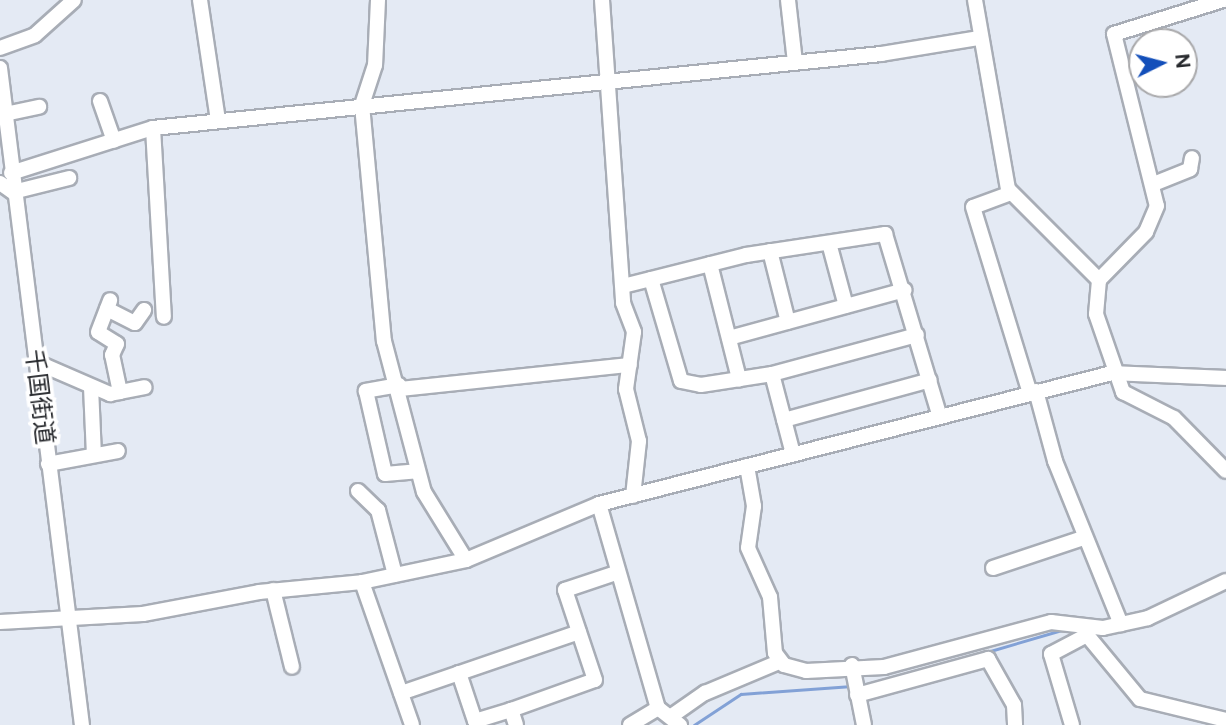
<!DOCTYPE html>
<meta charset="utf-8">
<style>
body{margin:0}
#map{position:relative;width:1226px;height:725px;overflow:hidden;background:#e4eaf4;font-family:Figtree,"Noto Sans JP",sans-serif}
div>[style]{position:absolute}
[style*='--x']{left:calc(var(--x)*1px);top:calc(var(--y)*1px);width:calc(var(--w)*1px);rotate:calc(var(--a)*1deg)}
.stream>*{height:2.5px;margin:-1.25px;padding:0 1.25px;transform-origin:1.25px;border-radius:1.25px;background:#82a1d6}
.roads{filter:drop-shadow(2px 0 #a8adb6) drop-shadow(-2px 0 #a8adb6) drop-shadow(0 2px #a8adb6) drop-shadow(0 -2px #a8adb6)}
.minor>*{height:14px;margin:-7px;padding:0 7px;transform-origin:7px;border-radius:7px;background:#fff}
span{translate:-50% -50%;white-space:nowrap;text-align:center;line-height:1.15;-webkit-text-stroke:7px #fff;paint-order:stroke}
.street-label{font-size:24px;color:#27292d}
.north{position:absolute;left:1128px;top:28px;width:70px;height:70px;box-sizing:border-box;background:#fff;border:2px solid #a9a9ab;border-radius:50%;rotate:84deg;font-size:19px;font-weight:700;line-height:28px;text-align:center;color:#27292d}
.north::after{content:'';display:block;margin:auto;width:24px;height:32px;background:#134fba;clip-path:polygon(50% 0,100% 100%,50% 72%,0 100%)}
</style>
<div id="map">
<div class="stream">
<i style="--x:1095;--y:633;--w:42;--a:51.8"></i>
<i style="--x:987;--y:652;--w:81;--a:-16.4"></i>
<i style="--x:1140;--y:690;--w:14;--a:21"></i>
<i style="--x:694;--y:725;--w:56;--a:-33.4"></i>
<i style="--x:741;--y:694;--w:111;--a:-4.1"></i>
</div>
<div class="roads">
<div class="minor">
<i style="--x:200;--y:0;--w:121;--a:81.5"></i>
<i style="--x:378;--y:0;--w:65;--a:92.6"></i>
<i style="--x:375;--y:65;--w:42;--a:108"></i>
<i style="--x:362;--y:105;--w:237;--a:84.7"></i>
<i style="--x:384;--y:341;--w:156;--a:75.2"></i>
<i style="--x:424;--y:492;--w:80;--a:58.3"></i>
<i style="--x:602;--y:0;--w:304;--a:86"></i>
<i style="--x:623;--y:303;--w:31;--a:69"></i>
<i style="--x:634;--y:332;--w:58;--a:98"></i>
<i style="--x:626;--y:389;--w:54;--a:76"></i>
<i style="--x:639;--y:441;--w:55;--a:96.2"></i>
<i style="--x:788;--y:0;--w:62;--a:83.6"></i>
<i style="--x:975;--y:0;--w:192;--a:80.1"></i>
<i style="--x:1008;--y:189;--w:129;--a:45"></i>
<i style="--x:1223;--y:0;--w:114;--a:162.7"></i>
<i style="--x:1114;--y:34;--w:177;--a:76"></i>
<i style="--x:1157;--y:206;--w:28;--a:113"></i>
<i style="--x:1146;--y:232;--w:67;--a:134.4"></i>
<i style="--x:1099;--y:280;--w:34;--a:95"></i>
<i style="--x:1096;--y:314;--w:83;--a:70.9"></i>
<i style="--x:1123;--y:392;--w:57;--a:27"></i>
<i style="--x:1174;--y:418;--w:74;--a:45.5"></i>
<i style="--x:0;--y:48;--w:37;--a:-20"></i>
<i style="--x:35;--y:35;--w:52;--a:-41.9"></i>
<i style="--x:0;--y:68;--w:662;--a:82.89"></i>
<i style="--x:100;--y:101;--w:42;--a:70.7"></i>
<i style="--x:5;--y:114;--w:35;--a:-12"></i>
<i style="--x:153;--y:128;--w:189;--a:86.7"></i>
<i style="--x:11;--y:173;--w:149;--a:-17.6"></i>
<i style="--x:153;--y:128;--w:732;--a:-5.8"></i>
<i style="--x:881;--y:54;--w:99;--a:-9.3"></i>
<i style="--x:0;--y:183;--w:16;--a:35"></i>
<i style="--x:13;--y:192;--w:58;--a:-14"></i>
<i style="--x:1156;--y:183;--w:37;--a:-22"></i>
<i style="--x:1190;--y:169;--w:11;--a:-80"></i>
<i style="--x:1011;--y:193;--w:40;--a:159.8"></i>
<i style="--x:973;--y:207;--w:195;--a:73"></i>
<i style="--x:829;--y:243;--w:65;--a:74.9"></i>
<i style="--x:770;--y:251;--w:73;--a:75.8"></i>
<i style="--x:710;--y:264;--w:119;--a:75.8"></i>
<i style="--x:651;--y:279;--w:106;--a:73.6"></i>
<i style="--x:681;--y:381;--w:20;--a:11"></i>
<i style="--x:701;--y:385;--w:72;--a:-8.8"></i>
<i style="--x:772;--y:374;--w:150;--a:-15.1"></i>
<i style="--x:623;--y:286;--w:127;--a:-14.1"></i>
<i style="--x:746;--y:255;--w:141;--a:-8.6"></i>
<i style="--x:885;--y:234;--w:188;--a:73.3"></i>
<i style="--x:107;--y:309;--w:31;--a:27"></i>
<i style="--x:135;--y:323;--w:16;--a:-55"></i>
<i style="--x:729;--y:338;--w:182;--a:-15.3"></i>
<i style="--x:36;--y:362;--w:81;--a:23.4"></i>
<i style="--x:110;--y:394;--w:10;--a:-11"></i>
<i style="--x:120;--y:392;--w:38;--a:-102"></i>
<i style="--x:112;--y:355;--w:12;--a:-66"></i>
<i style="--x:117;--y:344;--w:22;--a:-148"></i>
<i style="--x:98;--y:332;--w:34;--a:-69"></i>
<i style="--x:772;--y:374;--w:83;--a:75.3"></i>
<i style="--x:399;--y:385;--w:34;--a:170"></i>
<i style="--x:366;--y:391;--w:85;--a:77.1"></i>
<i style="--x:385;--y:474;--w:32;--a:-5"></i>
<i style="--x:91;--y:387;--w:68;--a:87.5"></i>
<i style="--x:400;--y:389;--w:231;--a:-6"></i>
<i style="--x:1036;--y:391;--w:73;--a:74.8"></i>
<i style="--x:1055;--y:461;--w:176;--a:68"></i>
<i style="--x:120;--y:392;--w:25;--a:-11"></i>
<i style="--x:784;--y:420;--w:151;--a:-15.3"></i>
<i style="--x:48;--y:464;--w:71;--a:-10.5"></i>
<i style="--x:747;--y:466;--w:41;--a:80.1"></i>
<i style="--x:754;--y:506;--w:42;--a:98.1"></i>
<i style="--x:748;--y:548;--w:54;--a:65.8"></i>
<i style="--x:770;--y:597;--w:56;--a:84.9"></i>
<i style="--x:775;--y:653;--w:15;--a:53"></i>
<i style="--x:784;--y:665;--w:23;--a:15"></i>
<i style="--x:806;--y:671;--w:78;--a:-2.9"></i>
<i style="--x:884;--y:667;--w:173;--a:-15.1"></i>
<i style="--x:1051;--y:622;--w:52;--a:6.6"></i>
<i style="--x:1103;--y:628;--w:46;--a:-12.5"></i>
<i style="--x:1148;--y:618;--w:86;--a:-25.4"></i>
<i style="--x:358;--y:491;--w:28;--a:44"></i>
<i style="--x:378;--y:510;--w:67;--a:75.3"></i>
<i style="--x:599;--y:504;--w:212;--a:73.9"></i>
<i style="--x:993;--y:568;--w:95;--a:-18.4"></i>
<i style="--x:362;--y:582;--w:151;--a:70.7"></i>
<i style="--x:273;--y:590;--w:79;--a:76.1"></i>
<i style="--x:0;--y:622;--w:143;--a:-3.2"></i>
<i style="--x:143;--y:614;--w:118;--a:-10.7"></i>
<i style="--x:259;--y:592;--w:103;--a:-5.5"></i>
<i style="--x:362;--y:582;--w:106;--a:-11.9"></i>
<i style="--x:466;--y:560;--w:144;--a:-22.8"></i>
<i style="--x:599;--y:504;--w:529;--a:-14.32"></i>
<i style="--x:1112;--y:373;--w:114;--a:2.5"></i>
<i style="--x:852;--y:665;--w:61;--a:78.7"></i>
<i style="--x:459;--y:673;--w:51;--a:71.6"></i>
<i style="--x:475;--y:721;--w:38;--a:-17"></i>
<i style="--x:401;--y:693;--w:188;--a:-18.9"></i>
<i style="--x:857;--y:695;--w:136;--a:-15.4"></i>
<i style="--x:988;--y:659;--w:53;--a:60.5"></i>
<i style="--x:1014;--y:705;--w:20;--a:87"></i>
<i style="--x:673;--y:715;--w:39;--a:-35"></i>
<i style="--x:705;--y:693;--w:82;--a:-22.8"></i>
<i style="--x:516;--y:725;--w:16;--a:-108"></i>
<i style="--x:511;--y:710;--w:89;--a:-19.7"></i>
<i style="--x:595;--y:680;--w:95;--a:-108.4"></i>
<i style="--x:565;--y:590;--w:54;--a:-18.4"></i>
<i style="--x:630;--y:725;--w:33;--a:-31"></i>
<i style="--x:658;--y:708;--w:28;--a:38"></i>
<i style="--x:1072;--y:725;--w:74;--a:-106.5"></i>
<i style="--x:1051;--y:654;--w:41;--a:-27.8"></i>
<i style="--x:1087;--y:635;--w:83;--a:50.4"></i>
<i style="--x:1140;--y:699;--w:89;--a:13.7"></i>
</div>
</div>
<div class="street-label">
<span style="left:40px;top:397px;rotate:83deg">千国街道</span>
</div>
<div class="north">N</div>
</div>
